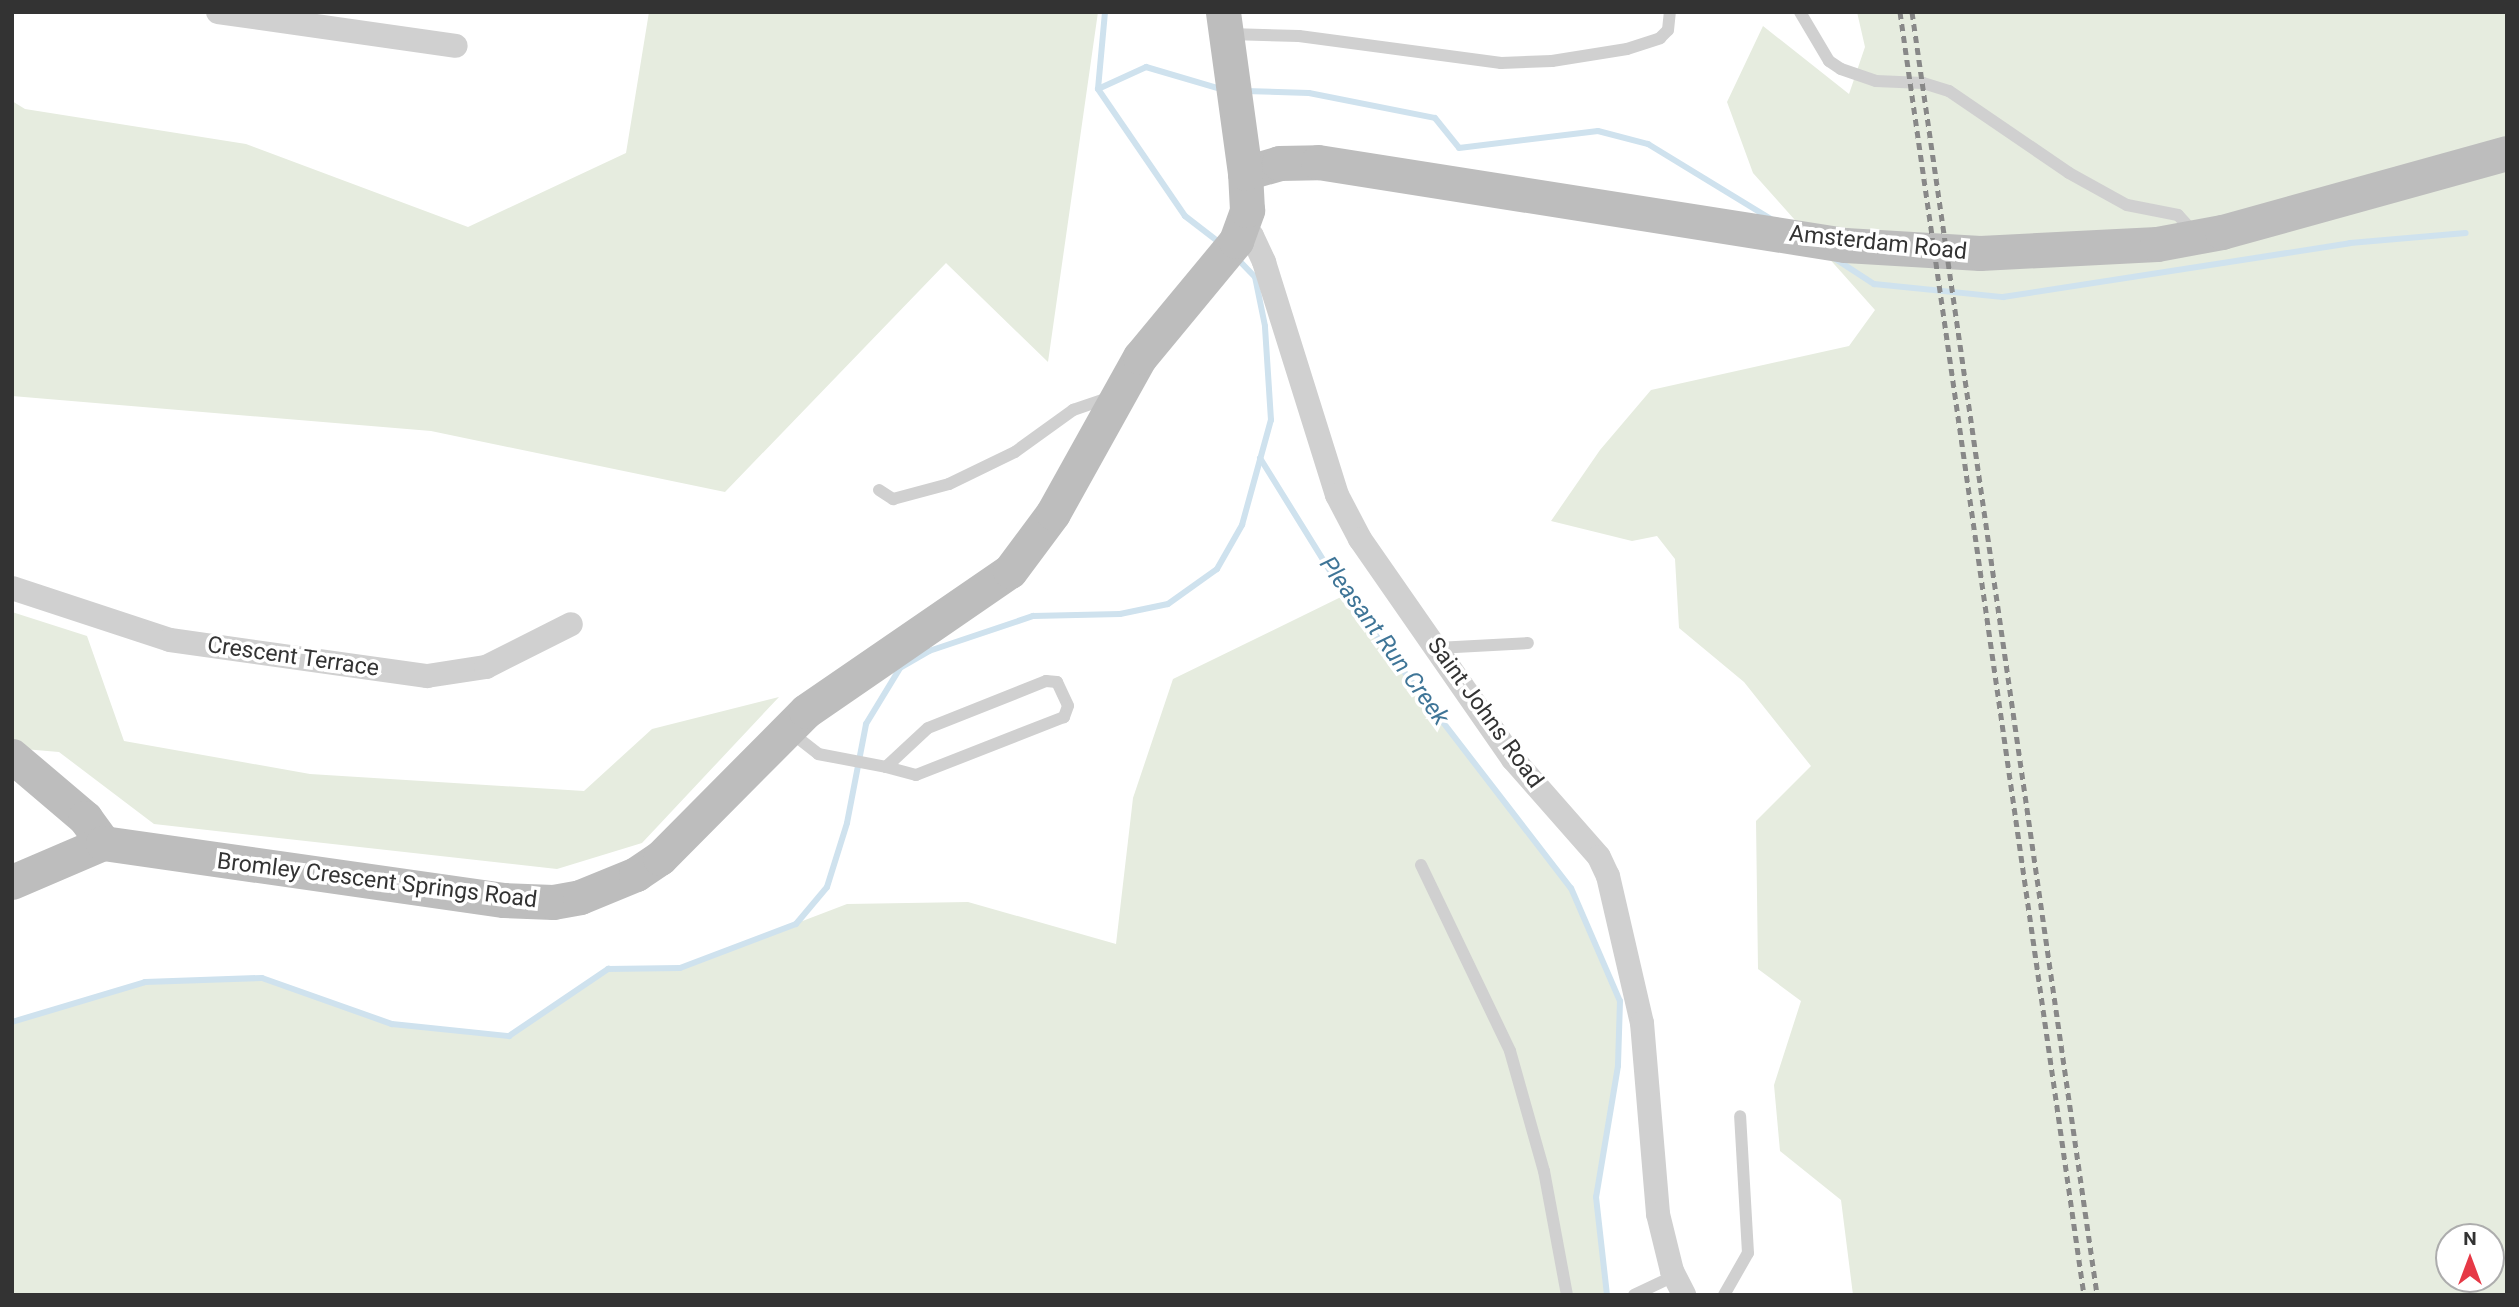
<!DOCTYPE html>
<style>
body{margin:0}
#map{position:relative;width:2519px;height:1307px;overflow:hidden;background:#fff;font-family:Roboto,sans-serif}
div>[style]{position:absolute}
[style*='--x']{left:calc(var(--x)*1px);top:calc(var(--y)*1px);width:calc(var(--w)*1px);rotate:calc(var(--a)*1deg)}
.green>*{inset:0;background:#e6ecdf}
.stream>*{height:6px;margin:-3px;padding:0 3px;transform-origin:3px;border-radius:3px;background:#cfe2ee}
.lane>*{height:12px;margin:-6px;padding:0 6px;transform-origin:6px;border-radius:6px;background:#d0d0d0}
.street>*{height:24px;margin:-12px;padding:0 12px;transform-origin:12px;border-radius:12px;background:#d0d0d0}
.secondary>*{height:35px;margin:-17.5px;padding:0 17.5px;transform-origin:17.5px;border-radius:17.5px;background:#bdbdbd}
.rail>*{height:5px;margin-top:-2.5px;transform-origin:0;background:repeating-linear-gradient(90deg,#888 0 7px,transparent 0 12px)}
span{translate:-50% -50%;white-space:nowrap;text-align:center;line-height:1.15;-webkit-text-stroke:7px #fff;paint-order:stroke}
.street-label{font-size:23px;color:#333}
.water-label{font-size:24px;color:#3f7597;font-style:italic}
.frame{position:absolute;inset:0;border:14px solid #333;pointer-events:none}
.north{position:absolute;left:2435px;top:1223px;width:70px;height:70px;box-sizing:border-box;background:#fff;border:2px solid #adadad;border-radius:50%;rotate:0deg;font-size:19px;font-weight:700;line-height:28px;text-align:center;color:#333}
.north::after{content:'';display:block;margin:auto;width:24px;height:32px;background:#e63946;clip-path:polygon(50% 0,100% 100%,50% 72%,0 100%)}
</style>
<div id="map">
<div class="green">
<i style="clip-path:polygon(649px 12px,1098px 12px,1048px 362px,946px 263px,725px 492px,431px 431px,12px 396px,12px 101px,25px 109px,246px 144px,468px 227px,626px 153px)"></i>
<i style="clip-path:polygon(evenodd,1857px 12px,2507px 12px,2507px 1295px,1853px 1295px,1841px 1200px,1780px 1151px,1774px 1085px,1801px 1001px,1758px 969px,1756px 821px,1811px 766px,1744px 682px,1679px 628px,1675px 559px,1657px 536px,1632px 541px,1551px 521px,1600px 450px,1651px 390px,1849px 346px,1875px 310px,1753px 173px,1727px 102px,1763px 26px,1849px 94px,1865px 47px,1857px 12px,2449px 1237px,2491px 1237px,2491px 1279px,2449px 1279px,2449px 1237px)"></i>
<i style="clip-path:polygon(1345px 595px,1571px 888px,1620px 1001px,1618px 1066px,1596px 1197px,1607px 1295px,12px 1295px,12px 1022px,145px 982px,262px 978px,392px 1024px,509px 1036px,608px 969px,680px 968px,847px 904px,968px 902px,1116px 944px,1133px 798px,1173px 679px)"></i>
<i style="clip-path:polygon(12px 612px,87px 636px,124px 741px,310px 774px,584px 791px,652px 729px,779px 697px,642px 843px,557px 869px,154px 824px,59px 752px,12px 748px)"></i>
</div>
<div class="stream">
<i style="--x:1105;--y:12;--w:77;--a:95.2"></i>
<i style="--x:1098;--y:89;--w:154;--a:55.6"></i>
<i style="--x:1185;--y:216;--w:44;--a:37.6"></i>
<i style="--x:1098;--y:89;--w:53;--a:-24.6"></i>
<i style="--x:1146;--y:67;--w:81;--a:16.4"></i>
<i style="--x:1245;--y:91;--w:64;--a:1.8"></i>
<i style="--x:1309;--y:93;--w:128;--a:11.2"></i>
<i style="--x:1435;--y:118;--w:38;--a:51"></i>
<i style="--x:1459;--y:148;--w:140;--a:-7"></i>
<i style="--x:1598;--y:131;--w:52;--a:14.6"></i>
<i style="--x:1648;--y:144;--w:144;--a:31.4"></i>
<i style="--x:1834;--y:258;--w:48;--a:33"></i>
<i style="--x:1874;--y:284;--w:130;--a:5.8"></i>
<i style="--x:2003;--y:297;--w:351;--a:-8.8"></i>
<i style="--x:2350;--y:243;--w:116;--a:-4.9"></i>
<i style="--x:1260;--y:458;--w:161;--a:58.2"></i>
<i style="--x:1345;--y:595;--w:370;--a:52.4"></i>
<i style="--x:1571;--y:888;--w:123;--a:66.6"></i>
<i style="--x:1620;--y:1001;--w:65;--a:91.8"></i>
<i style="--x:1618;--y:1066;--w:133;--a:99.5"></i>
<i style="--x:1596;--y:1197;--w:99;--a:83.6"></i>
<i style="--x:12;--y:1022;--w:139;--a:-16.7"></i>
<i style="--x:145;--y:982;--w:117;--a:-2"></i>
<i style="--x:262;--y:978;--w:138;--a:19.5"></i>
<i style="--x:392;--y:1024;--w:118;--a:5.9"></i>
<i style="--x:509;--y:1036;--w:120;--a:-34.1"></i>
<i style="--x:608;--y:969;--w:72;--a:-0.8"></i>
<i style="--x:680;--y:968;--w:124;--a:-20.8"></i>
<i style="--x:796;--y:924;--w:48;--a:-50"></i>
<i style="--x:827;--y:887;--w:67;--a:-72.6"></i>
<i style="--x:847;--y:823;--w:101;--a:-79.1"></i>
<i style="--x:866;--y:724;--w:66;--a:-58.7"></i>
<i style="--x:900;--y:668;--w:34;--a:-30"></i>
<i style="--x:929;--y:651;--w:110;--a:-18.6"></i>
<i style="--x:1033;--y:616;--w:87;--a:-1.3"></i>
<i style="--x:1120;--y:614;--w:49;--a:-11.8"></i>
<i style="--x:1168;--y:604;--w:60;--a:-35.5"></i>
<i style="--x:1217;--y:569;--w:51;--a:-60.4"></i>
<i style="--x:1242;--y:525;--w:109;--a:-74.6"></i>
<i style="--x:1271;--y:420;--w:94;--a:-93.7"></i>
<i style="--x:1265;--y:326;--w:50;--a:-101.5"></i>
<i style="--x:1255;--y:277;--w:28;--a:-134"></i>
</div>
<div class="lane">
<i style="--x:1800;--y:12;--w:57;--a:59.4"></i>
<i style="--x:1829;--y:61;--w:14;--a:34"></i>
<i style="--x:1841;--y:69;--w:37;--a:19"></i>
<i style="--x:1876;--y:81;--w:47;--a:2.4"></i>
<i style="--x:1923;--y:83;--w:27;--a:17"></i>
<i style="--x:1949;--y:91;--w:145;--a:34.3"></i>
<i style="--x:2069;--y:173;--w:66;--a:28.9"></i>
<i style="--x:2127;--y:205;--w:52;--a:11.1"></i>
<i style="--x:2178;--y:215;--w:24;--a:48"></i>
<i style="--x:1229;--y:34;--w:70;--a:1.6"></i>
<i style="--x:1299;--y:36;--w:204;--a:7.6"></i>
<i style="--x:1501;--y:63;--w:51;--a:-2.2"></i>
<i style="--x:1552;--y:61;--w:76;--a:-9.1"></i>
<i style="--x:1627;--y:49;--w:35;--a:-18"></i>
<i style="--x:1660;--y:38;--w:11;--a:-45"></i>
<i style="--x:1668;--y:30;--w:18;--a:-84"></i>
<i style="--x:879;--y:490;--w:17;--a:33"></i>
<i style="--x:893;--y:499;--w:58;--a:-15"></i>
<i style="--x:949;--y:484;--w:73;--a:-25.9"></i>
<i style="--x:1015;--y:452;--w:72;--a:-35.9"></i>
<i style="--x:1073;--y:410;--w:39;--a:-19"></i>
<i style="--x:1437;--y:648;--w:91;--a:-3.1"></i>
<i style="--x:1046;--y:681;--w:11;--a:5"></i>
<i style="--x:1057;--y:682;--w:26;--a:65"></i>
<i style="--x:1068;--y:706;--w:12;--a:110"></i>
<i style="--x:1064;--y:717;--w:159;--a:158.6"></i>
<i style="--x:916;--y:775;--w:31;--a:-165"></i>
<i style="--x:886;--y:767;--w:57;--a:-42.9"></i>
<i style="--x:928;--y:728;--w:127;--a:-21.7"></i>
<i style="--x:789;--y:731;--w:37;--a:38"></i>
<i style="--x:818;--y:754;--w:69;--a:10.8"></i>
<i style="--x:1421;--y:865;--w:206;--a:64.4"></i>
<i style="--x:1510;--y:1051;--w:125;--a:74.2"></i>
<i style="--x:1544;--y:1171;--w:126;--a:79.5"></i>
<i style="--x:1634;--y:1295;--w:44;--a:-25.4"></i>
<i style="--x:1724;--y:1295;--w:48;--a:-60.3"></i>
<i style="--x:1748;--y:1253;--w:137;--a:-93.3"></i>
</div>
<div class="street">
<i style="--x:218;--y:12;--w:240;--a:8.1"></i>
<i style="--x:1242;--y:229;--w:12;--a:35"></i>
<i style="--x:1252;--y:236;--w:29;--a:65"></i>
<i style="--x:1264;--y:262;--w:244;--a:72.6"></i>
<i style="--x:1337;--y:495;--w:50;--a:62.4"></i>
<i style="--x:1360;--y:539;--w:268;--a:55.2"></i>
<i style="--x:1513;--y:759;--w:130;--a:48.7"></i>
<i style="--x:1599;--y:857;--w:21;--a:65"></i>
<i style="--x:1608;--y:876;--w:151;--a:77"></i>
<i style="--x:1642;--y:1023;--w:192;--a:85.2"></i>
<i style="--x:1658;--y:1214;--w:59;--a:76.2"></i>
<i style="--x:1672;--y:1271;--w:27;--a:63"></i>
<i style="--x:12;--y:588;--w:166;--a:18.2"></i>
<i style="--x:170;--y:640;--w:260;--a:8"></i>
<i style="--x:427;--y:676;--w:60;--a:-8.7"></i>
<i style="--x:486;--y:667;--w:95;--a:-26.8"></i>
</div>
<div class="secondary">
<i style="--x:1245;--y:173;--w:35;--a:-16"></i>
<i style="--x:1279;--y:163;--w:39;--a:-1"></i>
<i style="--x:1318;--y:162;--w:533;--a:8.95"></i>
<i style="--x:1845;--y:245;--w:135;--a:3.4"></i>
<i style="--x:1980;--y:253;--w:177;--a:-2.9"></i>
<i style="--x:2157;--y:244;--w:66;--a:-10.5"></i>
<i style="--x:2222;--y:232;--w:296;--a:-15.5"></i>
<i style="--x:12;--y:756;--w:96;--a:40.3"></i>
<i style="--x:85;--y:818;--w:31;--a:54"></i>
<i style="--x:12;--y:882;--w:99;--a:-23.2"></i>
<i style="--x:103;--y:843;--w:405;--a:8.1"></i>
<i style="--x:504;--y:900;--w:49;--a:2.3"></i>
<i style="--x:553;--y:902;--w:27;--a:-10"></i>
<i style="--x:580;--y:897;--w:61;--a:-22.3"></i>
<i style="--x:636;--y:874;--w:29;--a:-34"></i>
<i style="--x:660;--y:858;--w:207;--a:-45.2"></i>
<i style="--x:806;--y:711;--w:247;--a:-34.5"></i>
<i style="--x:1010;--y:571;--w:72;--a:-53.4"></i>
<i style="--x:1053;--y:513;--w:179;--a:-60.9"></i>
<i style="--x:1140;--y:357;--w:151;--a:-50.4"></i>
<i style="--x:1236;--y:241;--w:33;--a:-70"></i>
<i style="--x:1247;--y:210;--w:37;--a:-93"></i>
<i style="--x:1245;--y:173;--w:162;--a:-97.8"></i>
</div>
<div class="rail">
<i style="--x:1900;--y:12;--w:1296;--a:81.84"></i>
<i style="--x:1912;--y:12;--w:1296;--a:81.79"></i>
</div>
<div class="street-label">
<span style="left:1878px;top:243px;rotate:6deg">Amsterdam Road</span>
<span style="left:293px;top:657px;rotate:8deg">Crescent Terrace</span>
<span style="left:1485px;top:713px;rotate:54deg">Saint Johns Road</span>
<span style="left:377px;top:881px;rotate:7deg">Bromley Crescent Springs Road</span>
</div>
<div class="water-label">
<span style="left:1384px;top:641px;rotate:54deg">Pleasant Run Creek</span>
</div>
<div class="frame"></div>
<div class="north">N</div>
</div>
